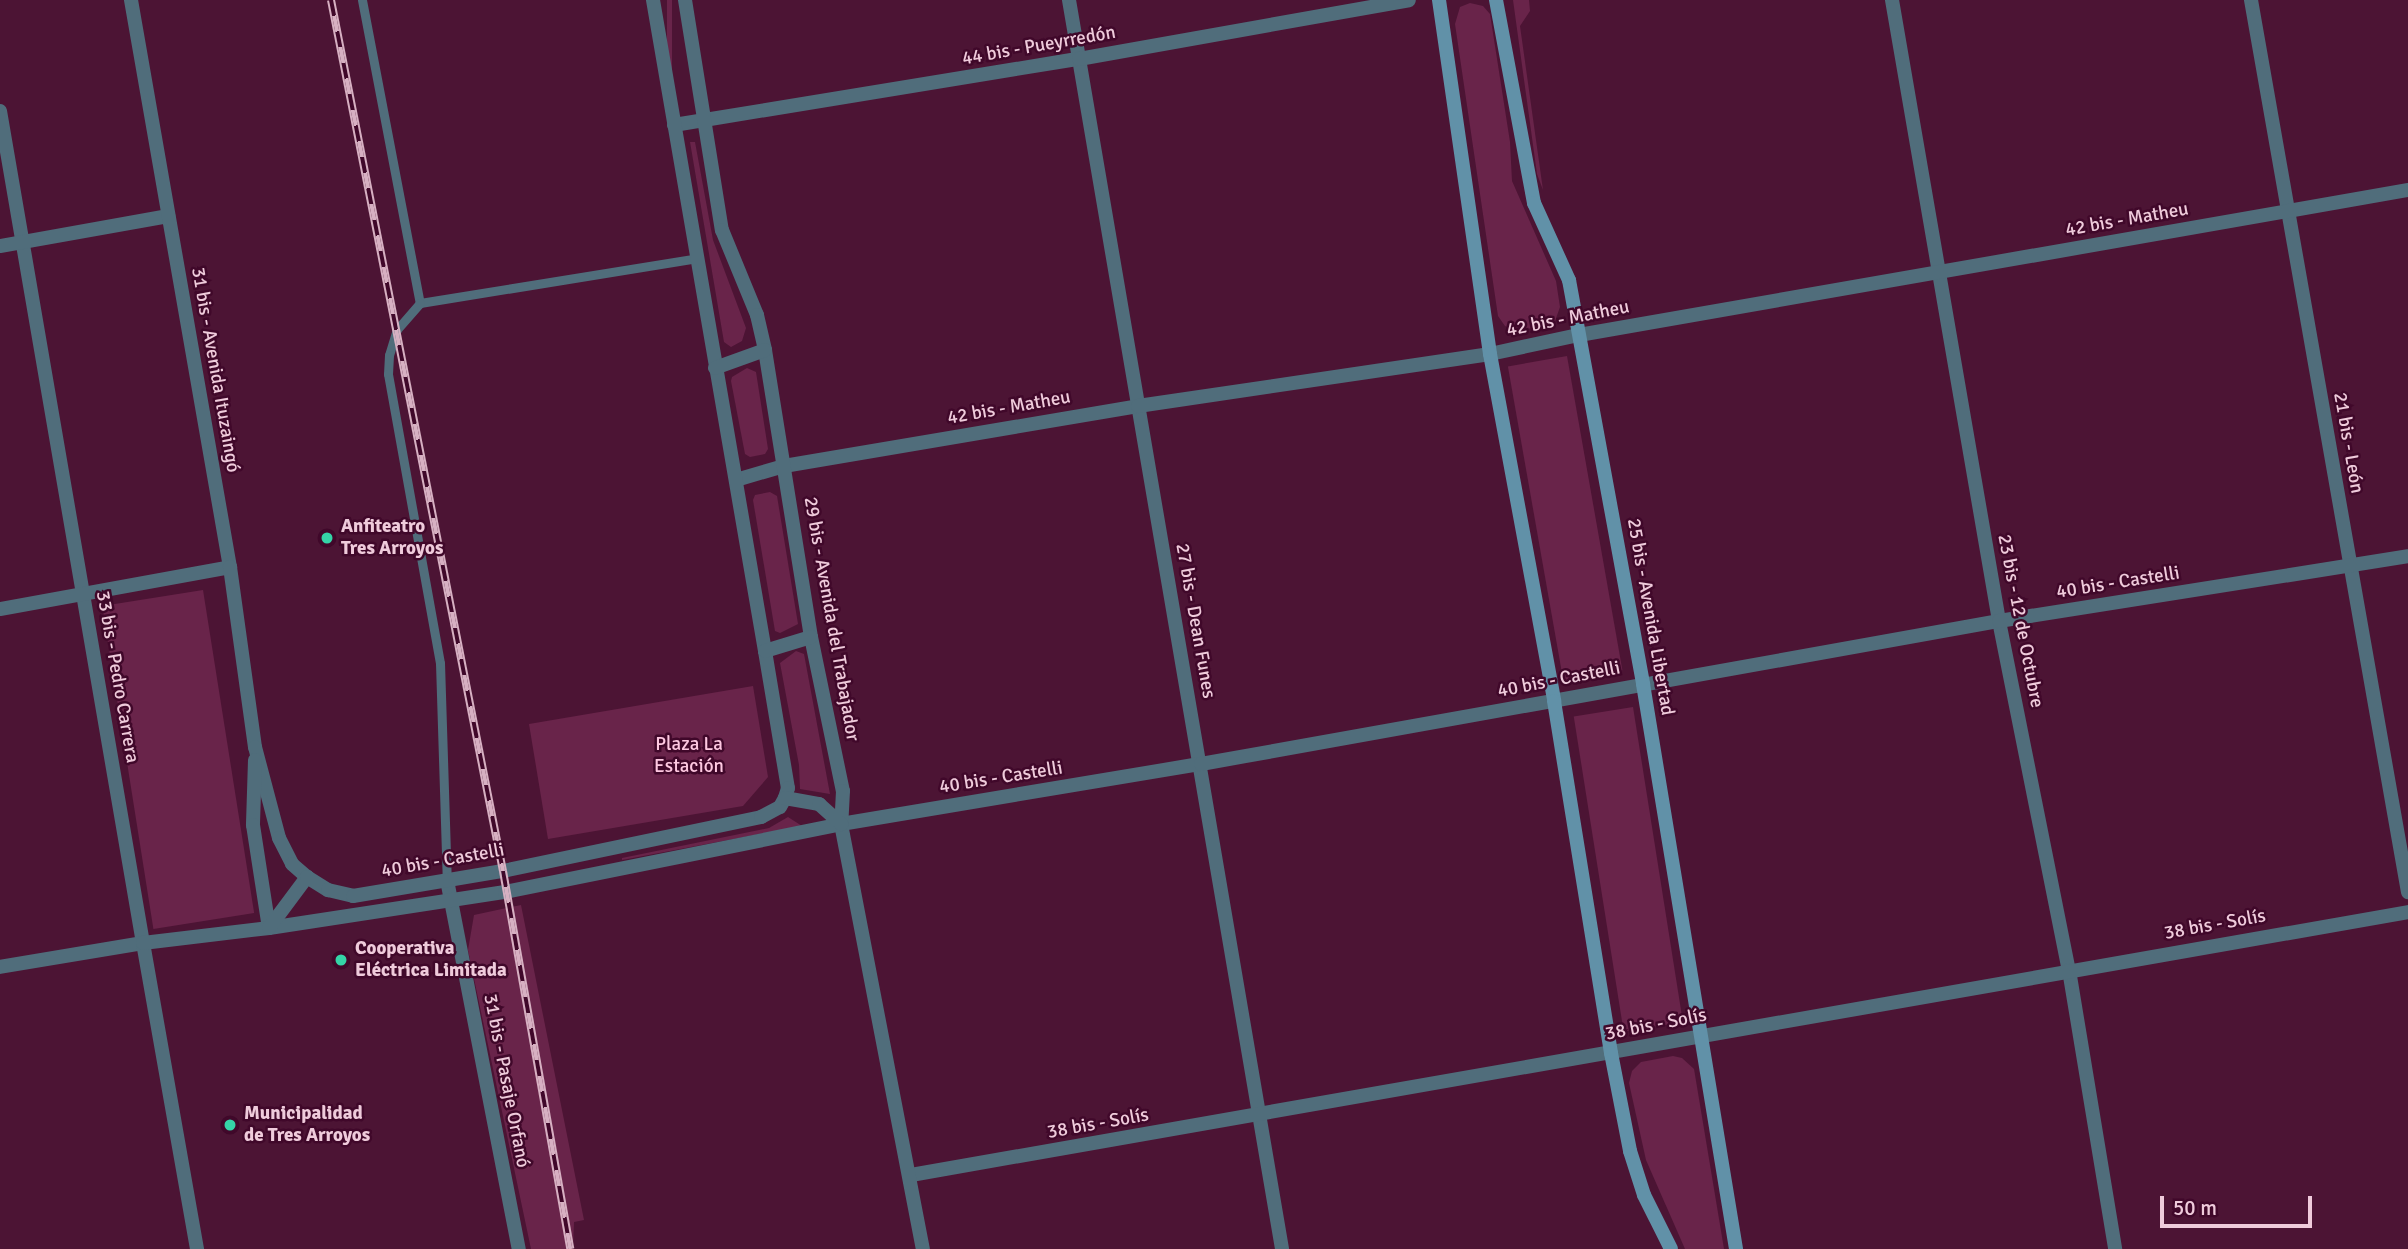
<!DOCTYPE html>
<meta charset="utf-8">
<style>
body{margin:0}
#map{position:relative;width:2408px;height:1249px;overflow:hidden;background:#4c1434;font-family:Signika,sans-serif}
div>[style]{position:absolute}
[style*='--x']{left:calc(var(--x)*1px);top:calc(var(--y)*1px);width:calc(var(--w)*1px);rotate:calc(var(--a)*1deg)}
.green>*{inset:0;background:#69244a;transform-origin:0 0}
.service>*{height:9px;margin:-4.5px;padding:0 4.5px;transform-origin:4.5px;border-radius:4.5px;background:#506d7b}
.minor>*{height:14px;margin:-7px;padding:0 7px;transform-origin:7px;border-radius:7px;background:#506d7b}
.tertiary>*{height:14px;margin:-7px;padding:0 7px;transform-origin:7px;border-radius:7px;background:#506d7b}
.secondary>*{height:14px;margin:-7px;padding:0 7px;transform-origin:7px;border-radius:7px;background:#6191a8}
.rail>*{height:8px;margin-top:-4px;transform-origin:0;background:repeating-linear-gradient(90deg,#40082a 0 16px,#d7b0c2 0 32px);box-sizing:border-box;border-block:2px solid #d7b0c2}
.dots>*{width:19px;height:19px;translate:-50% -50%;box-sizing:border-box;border:4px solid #40082a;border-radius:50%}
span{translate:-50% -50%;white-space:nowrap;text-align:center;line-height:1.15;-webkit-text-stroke:5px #40082a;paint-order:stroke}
.street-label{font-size:19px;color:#efcbdb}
.poi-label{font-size:19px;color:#efcbdb;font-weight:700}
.left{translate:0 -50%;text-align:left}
.park-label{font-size:19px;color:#fec8e1}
.scale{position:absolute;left:2160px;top:1196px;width:152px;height:32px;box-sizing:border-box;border:4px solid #efcbdb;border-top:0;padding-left:9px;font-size:21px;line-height:24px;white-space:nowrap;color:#efcbdb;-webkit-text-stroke:5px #40082a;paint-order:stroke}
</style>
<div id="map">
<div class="green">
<i style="left:667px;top:0;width:5px;height:107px"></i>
<i style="clip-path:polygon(1513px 0,1529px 0,1530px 11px,1520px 26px,1543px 190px,1537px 174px)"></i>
<i style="clip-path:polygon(1470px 3px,1483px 6px,1490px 14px,1510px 142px,1512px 181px,1556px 281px,1560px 307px,1554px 324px,1515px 331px,1505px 326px,1498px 316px,1455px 24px,1460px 7px)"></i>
<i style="clip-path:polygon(690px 142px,695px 142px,713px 240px,746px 328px,742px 341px,731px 347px,724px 342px)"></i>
<i style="left:1567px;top:356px;width:319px;height:60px;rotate:80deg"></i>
<i style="clip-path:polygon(747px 368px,756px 372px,768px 449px,765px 454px,750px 457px,745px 454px,731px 381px,732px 377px)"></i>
<i style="clip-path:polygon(770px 492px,777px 496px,798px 624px,780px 633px,775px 631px,753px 500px,755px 495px)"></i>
<i style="left:203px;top:590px;width:327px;height:102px;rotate:81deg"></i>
<i style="clip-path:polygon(796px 651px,804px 654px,830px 794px,800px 789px,799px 765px,780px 663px)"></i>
<i style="clip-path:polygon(753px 686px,768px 777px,743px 806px,548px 839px,529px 724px)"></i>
<i style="left:1633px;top:707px;width:319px;height:60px;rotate:81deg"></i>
<i style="clip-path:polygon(788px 817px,802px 826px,622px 860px,622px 858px,769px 828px)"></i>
<i style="clip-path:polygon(521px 905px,584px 1220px,574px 1222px,573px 1249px,531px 1249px,468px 950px,474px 915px)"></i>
<i style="clip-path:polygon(1673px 1056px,1682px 1058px,1694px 1069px,1724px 1249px,1685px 1249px,1646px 1160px,1629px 1083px,1632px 1071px,1641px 1062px)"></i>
</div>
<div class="service">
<i style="--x:362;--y:0;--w:309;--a:79.2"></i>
<i style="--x:420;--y:303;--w:281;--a:-9.2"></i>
<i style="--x:420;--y:303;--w:35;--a:131"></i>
<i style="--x:397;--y:329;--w:27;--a:107"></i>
<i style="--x:389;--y:355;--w:19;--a:93"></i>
<i style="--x:388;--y:374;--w:294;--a:79.8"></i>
<i style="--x:440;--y:663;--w:217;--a:88.2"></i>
</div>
<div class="minor">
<i style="--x:1069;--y:0;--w:1267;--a:80.32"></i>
<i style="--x:1892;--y:0;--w:630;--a:80.22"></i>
<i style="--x:1999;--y:621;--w:356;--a:78.7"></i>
<i style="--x:2069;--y:970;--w:283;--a:80.6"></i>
<i style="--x:2251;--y:0;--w:906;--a:80.02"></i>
<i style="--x:0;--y:111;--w:844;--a:80.25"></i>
<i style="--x:143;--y:943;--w:145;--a:170.5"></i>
<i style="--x:674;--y:125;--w:410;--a:-9.3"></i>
<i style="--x:1079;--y:59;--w:335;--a:-10.1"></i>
<i style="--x:0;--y:246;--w:171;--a:-10.1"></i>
<i style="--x:736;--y:480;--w:50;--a:-16.3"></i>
<i style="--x:784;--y:466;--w:359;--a:-9.6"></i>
<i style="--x:1138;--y:406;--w:356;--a:-8.4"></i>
<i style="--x:1490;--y:354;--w:91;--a:-12.1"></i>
<i style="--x:1579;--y:335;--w:842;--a:-9.92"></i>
<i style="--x:0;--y:609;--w:234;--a:-10.3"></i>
<i style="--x:841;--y:824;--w:365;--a:-9.5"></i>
<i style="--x:1201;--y:764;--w:811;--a:-10.16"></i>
<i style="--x:1999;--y:621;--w:414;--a:-9"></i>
<i style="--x:447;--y:880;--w:376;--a:79"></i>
<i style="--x:911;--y:1175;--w:1520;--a:-9.96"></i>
</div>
<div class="tertiary">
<i style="--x:131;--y:0;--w:576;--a:80.1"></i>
<i style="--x:230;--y:567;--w:182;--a:82.1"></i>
<i style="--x:255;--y:747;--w:94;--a:75.2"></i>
<i style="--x:279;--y:838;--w:29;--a:63"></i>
<i style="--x:292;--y:864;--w:20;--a:41"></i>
<i style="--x:653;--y:0;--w:661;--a:80.24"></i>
<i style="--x:765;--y:651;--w:139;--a:80.5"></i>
<i style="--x:788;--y:788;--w:10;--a:107"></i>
<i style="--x:685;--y:0;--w:233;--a:80.9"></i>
<i style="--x:722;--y:230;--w:92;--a:67.6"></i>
<i style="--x:757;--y:315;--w:36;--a:77"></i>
<i style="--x:765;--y:350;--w:291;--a:80.9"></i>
<i style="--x:811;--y:637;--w:157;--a:78.3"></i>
<i style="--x:843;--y:791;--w:33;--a:93"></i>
<i style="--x:841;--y:824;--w:433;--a:79.1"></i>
<i style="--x:715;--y:368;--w:53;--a:-19.8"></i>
<i style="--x:765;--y:651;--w:48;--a:-16.9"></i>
<i style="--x:255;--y:760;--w:65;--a:91.8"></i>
<i style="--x:253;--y:825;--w:104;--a:81.2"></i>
<i style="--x:269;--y:928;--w:239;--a:-8.7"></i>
<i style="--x:505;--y:892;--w:343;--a:-11.4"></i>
<i style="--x:197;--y:1249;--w:311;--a:-100"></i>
<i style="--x:143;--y:943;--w:127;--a:-6.8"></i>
<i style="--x:269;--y:928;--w:64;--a:-53.3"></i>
<i style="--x:307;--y:877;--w:25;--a:32"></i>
<i style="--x:328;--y:890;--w:26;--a:13"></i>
<i style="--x:353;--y:896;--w:152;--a:-9.5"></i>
<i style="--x:503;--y:871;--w:264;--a:-11.8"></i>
<i style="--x:761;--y:817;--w:21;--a:-28"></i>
<i style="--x:780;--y:807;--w:10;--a:-61"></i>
<i style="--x:785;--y:798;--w:35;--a:10"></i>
<i style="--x:819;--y:804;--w:30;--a:42"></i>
</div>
<div class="secondary">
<i style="--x:1439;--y:0;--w:358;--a:81.8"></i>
<i style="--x:1490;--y:354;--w:353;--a:79.5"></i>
<i style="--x:1554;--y:701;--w:357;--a:80.8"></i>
<i style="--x:1611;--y:1053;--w:100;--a:79"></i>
<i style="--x:1630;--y:1151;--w:46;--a:72.3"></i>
<i style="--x:1644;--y:1195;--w:60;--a:63.4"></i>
<i style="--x:1496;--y:0;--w:207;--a:79.4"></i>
<i style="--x:1534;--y:203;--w:85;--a:65.6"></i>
<i style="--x:1569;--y:280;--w:411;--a:79.6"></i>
<i style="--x:1643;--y:684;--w:573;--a:80.65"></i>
</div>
<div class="rail">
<i style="--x:331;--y:0;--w:888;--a:78.83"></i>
<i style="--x:503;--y:871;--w:384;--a:79.9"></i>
</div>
<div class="dots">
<i style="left:327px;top:538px;background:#35d4a7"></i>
<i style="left:341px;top:960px;background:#35d4a7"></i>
<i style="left:230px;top:1125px;background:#35d4a7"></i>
</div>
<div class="street-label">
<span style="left:1039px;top:46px;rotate:-10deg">44 bis - Pueyrredón</span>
<span style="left:2127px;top:220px;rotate:-10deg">42 bis - Matheu</span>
<span style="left:1568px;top:319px;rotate:-11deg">42 bis - Matheu</span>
<span style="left:215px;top:370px;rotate:80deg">31 bis - Avenida Ituzaingó</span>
<span style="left:1009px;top:408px;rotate:-10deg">42 bis - Matheu</span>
<span style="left:2348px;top:443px;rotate:80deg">21 bis - León</span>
<span style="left:2118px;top:583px;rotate:-9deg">40 bis - Castelli</span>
<span style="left:1650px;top:617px;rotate:80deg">25 bis - Avenida Libertad</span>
<span style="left:831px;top:619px;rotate:80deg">29 bis - Avenida del Trabajador</span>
<span style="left:1195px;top:621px;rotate:80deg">27 bis - Dean Funes</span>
<span style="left:2020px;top:621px;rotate:79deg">23 bis - 12 de Octubre</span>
<span style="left:117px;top:677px;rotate:80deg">33 bis - Pedro Carrera</span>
<span style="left:1559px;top:680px;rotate:-11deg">40 bis - Castelli</span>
<span style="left:1001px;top:778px;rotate:-9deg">40 bis - Castelli</span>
<span style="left:443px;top:861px;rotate:-10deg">40 bis - Castelli</span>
<span style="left:2215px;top:925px;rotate:-10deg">38 bis - Solís</span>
<span style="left:1656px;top:1025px;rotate:-11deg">38 bis - Solís</span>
<span style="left:506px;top:1081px;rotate:79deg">31 bis - Pasaje Orfanó</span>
<span style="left:1098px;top:1124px;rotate:-10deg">38 bis - Solís</span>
</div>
<div class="poi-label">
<span class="left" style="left:341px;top:538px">Anfiteatro<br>Tres Arroyos</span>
<span class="left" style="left:355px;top:960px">Cooperativa<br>Eléctrica Limitada</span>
<span class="left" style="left:244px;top:1125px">Municipalidad<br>de Tres Arroyos</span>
</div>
<div class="park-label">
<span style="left:689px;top:756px">Plaza La<br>Estación</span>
</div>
<div class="scale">50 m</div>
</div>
